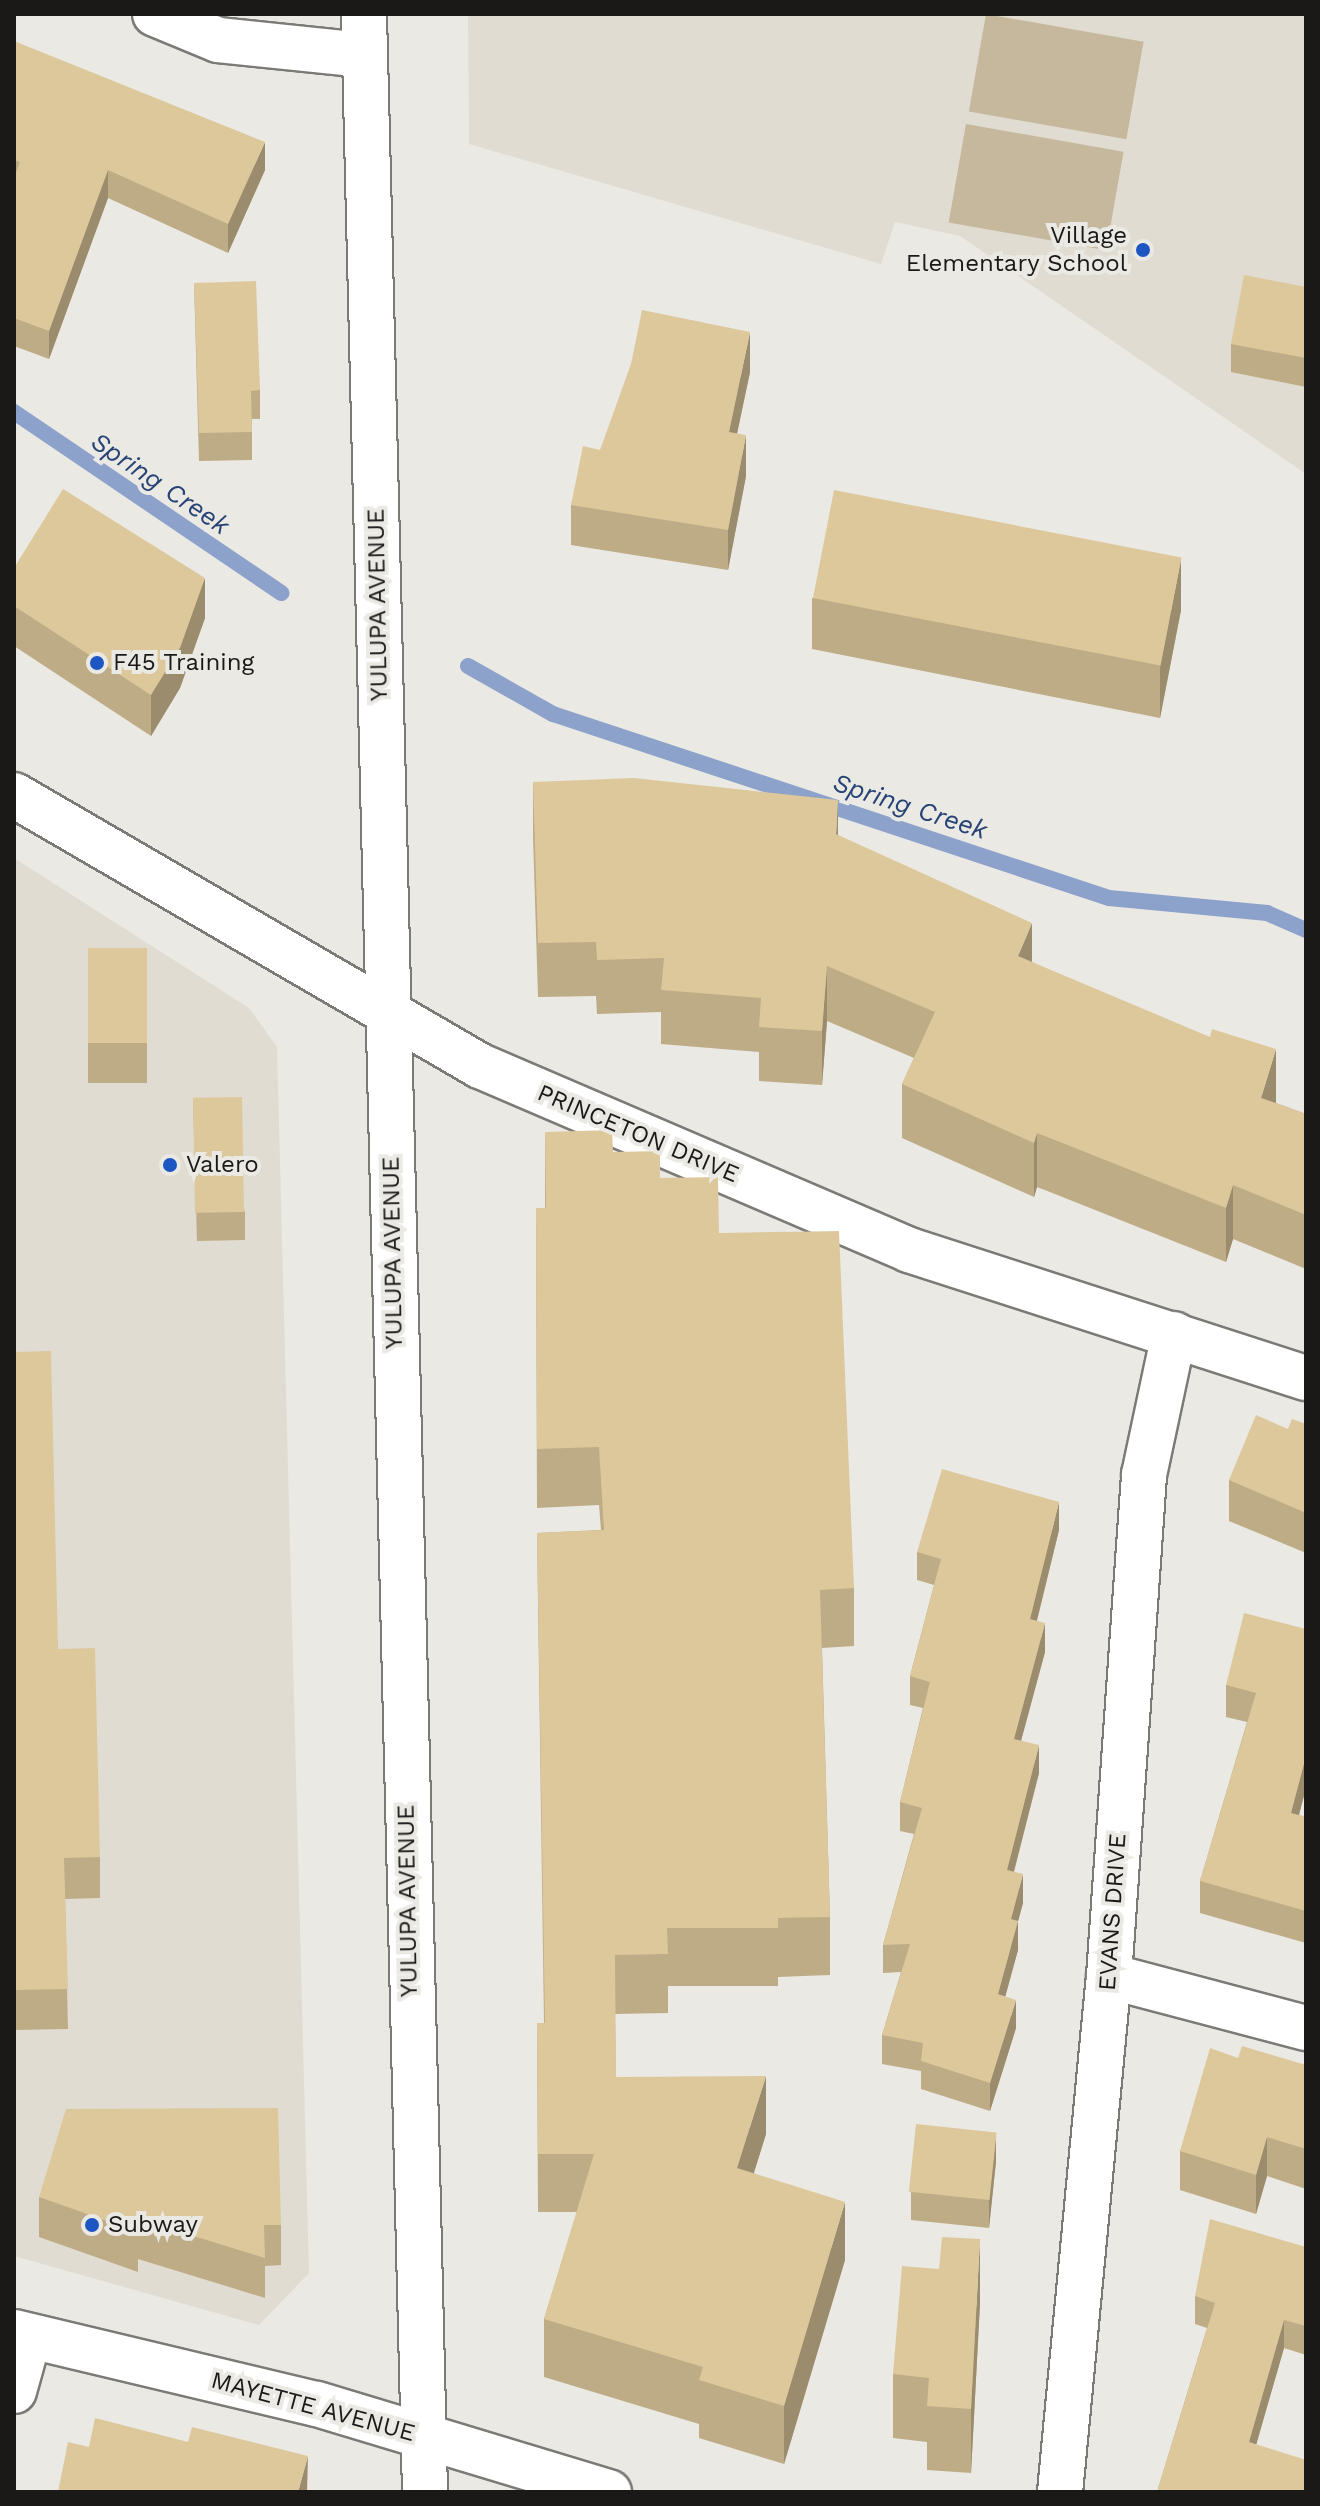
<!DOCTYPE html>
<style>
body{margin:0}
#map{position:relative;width:1320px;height:2506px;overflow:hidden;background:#ebe9e4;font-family:"Work Sans",sans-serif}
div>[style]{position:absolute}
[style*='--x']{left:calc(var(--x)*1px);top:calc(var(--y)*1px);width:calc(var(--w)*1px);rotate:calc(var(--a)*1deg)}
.built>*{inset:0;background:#e1dcd1}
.green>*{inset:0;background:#c6b89d;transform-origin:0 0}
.stream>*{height:16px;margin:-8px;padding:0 8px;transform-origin:8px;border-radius:8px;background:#8ca2ca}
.roads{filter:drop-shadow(2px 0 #7c7a76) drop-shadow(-2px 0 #7c7a76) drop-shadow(0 2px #7c7a76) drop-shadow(0 -2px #7c7a76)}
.minor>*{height:44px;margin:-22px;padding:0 22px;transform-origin:22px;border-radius:22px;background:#fff}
.tertiary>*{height:44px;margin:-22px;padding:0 22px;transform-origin:22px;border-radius:22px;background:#fff}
.wall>*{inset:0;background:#beac86;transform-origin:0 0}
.shaded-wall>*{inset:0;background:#9b8c6d}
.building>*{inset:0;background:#ddc89c;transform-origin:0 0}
.dots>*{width:22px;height:22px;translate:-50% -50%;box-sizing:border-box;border:4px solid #ebe9e4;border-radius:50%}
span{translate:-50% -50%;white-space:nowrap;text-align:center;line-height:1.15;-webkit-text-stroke:8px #ebe9e4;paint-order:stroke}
.poi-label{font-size:24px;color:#1a1918}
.right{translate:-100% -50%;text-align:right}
.left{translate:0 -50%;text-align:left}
.street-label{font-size:24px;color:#1a1918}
.water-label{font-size:26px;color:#274376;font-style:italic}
.frame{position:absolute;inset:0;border:16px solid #1a1918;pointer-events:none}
</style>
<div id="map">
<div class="built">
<i style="clip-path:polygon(468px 14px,1306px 14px,1306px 474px,960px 236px,895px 222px,881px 264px,469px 144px)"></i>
<i style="clip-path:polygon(14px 858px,249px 1008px,277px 1047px,309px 2273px,259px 2325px,14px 2256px)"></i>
</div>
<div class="green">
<i style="left:986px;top:14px;width:160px;height:99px;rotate:10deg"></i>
<i style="left:966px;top:124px;width:160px;height:100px;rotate:10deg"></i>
</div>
<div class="stream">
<i style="--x:14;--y:412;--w:323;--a:34.1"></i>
<i style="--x:468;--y:666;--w:98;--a:29.5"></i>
<i style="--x:553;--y:714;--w:586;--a:18.31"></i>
<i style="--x:1109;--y:898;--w:159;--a:5.4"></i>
<i style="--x:1267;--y:913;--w:43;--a:23.6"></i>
</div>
<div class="roads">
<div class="minor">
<i style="--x:155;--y:14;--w:68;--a:22.4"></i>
<i style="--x:218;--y:40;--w:147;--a:5.9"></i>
<i style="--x:14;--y:795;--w:539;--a:30.18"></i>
<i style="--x:480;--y:1066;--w:467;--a:23.2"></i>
<i style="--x:909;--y:1250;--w:417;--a:17.9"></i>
<i style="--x:1109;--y:1976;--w:204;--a:14.8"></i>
<i style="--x:14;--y:2332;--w:311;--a:13.4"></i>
<i style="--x:317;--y:2404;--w:305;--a:16.8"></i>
<i style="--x:14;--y:2391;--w:56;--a:-74.5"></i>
<i style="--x:1060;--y:2492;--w:518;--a:-84.58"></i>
<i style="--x:1109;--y:1976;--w:502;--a:-86"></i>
<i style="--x:1144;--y:1475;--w:144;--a:-78"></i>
</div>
<div class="tertiary">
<i style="--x:364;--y:14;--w:2479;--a:88.59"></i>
</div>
</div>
<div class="wall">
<i style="clip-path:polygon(14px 41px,265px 170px,228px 253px,108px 198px,49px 359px,14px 346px)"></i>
<i style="clip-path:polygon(194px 283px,260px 390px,260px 419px,252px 419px,252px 460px,199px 461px)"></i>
<i style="clip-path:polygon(1306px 287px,1306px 387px,1231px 372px,1231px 344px)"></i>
<i style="clip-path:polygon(750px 372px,737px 433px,746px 476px,728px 570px,571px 545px,571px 505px,600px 450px)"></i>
<i style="clip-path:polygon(14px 568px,205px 618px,180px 688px,151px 736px,14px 646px)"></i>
<i style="clip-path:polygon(812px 598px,1181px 610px,1160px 718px,812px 649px)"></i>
<i style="clip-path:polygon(533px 782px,838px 835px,1032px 962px,1276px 1103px,1306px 1114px,1306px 1269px,1233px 1239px,1226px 1262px,1037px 1187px,1034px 1197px,902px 1138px,902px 1084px,914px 1058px,827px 1021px,822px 1085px,759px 1081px,759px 1052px,661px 1044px,661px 1012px,597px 1014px,596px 996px,538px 997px,533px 836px)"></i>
<i style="left:88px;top:948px;width:59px;height:135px"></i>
<i style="clip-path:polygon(193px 1099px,245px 1212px,245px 1240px,197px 1241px)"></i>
<i style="clip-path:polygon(545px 1132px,613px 1152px,660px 1178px,719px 1233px,854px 1588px,854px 1646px,822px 1648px,830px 1917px,830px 1975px,778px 1977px,778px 1986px,668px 1986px,668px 2013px,615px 2014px,616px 2077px,766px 2134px,754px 2173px,845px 2260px,784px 2464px,699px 2438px,699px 2424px,544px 2377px,544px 2319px,577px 2212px,538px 2212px,537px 2023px,544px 2023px,537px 1533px,601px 1530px,599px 1505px,537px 1508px,536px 1208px,545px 1208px)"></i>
<i style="clip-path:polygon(14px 1352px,58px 1649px,100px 1857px,100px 1898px,65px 1899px,68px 2029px,14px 2030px)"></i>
<i style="clip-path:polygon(1306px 1424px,1306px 1553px,1229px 1521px,1229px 1480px,1288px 1429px)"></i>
<i style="clip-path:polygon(1059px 1530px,1037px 1621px,1045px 1652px,1021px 1740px,1039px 1773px,1014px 1872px,1023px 1903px,1018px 1921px,1018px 1950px,1005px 1997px,1016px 2028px,990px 2111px,921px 2089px,921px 2071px,882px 2064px,882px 2035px,901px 1972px,883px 1973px,883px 1945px,914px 1834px,900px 1831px,900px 1802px,923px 1708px,910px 1705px,910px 1676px,934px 1585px,917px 1580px,917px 1552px)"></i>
<i style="clip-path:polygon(1306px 1629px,1306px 1788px,1299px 1815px,1306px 1817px,1306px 1943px,1200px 1913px,1200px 1881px,1247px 1722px,1226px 1717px,1226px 1685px)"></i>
<i style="clip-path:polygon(1238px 2058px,1306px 2065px,1306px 2189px,1267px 2176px,1256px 2214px,1180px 2190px,1180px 2151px)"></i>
<i style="clip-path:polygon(996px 2161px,989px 2228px,911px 2220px,911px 2192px)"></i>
<i style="clip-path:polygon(39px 2197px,281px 2225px,281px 2265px,265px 2266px,265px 2298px,138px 2259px,138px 2272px,39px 2237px)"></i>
<i style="clip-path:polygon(1306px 2247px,1306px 2355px,1284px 2348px,1256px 2444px,1157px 2492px,1207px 2328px,1195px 2324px,1195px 2296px)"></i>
<i style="clip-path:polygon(980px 2303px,971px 2473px,927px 2470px,927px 2442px,893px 2438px,893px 2374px)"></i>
</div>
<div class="shaded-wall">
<i style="clip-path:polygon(265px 142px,265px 170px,228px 253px,228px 224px)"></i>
<i style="clip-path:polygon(108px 170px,108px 198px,49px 359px,49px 331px)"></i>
<i style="clip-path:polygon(750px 332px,750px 372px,729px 472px,729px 432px)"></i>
<i style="clip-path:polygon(746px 435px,746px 476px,728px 570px,728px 530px)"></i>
<i style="clip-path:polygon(1181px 559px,1181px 610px,1160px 718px,1160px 668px)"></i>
<i style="clip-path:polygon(205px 578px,205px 618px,180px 688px,151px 736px,151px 695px)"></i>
<i style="clip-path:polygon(838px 800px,838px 854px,836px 834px)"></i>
<i style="clip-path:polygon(1032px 923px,1032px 977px,1018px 956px)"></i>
<i style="clip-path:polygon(827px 966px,827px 1021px,822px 1085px,822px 1031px)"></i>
<i style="clip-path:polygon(1276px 1049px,1276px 1103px,1261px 1098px)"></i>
<i style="clip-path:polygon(1037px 1133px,1037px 1187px,1034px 1197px,1034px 1143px)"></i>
<i style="clip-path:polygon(1233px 1185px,1233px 1239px,1226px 1262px,1226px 1208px)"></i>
<i style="clip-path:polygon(1059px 1502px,1059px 1530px,1030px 1648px,1030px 1619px)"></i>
<i style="clip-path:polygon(1045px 1623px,1045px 1652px,1014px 1767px,1014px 1739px)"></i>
<i style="clip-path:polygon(1039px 1745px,1039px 1773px,1007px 1898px,1007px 1870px)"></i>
<i style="clip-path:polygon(1306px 1756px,1306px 1788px,1291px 1845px,1291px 1813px)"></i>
<i style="clip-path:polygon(1023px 1874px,1023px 1903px,1011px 1947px,1011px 1919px)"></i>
<i style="clip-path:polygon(1018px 1921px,1018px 1950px,998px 2023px,998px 1994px)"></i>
<i style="clip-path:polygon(1016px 2000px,1016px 2028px,990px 2111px,990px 2083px)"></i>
<i style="clip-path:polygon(766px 2076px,766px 2134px,737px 2226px,737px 2168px)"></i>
<i style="clip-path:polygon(996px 2133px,996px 2161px,989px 2228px,989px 2200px)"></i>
<i style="clip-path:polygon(1267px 2137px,1267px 2176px,1256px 2214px,1256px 2175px)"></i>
<i style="clip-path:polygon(845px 2202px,845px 2260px,784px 2464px,784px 2406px)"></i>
<i style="clip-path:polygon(980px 2239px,980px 2303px,971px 2473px,971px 2409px)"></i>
<i style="clip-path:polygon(1284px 2320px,1284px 2348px,1249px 2470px,1249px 2442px)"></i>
<i style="clip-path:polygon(308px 2456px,307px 2492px,298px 2492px)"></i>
</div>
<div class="building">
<i style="clip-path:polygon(14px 41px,265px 142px,228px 224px,108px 170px,49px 331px,14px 318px,14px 178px,20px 162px,14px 160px)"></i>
<i style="clip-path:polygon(1244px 275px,1306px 287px,1306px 358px,1231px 344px)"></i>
<i style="clip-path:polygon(256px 281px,260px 390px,251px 391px,252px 432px,199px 433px,194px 283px)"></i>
<i style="clip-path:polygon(642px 310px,750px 332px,729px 432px,746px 435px,728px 530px,571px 505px,583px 446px,600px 450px,631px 364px)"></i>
<i style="clip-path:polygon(63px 489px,205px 578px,180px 648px,151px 695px,14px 606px,14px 568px)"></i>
<i style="left:834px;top:490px;width:354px;height:110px;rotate:11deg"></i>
<i style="clip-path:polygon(634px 778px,838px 800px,836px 834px,1032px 923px,1018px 956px,1210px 1037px,1212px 1029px,1276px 1049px,1261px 1098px,1306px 1114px,1306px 1215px,1233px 1185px,1226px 1208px,1037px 1133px,1034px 1143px,902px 1084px,935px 1012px,827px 966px,822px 1031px,759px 1027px,761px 998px,661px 990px,664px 958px,597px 960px,596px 942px,538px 943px,533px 782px)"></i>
<i style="left:88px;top:948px;width:59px;height:95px"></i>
<i style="left:242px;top:1097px;width:115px;height:49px;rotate:89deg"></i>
<i style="clip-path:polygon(612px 1130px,613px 1152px,660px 1151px,660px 1178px,718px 1177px,719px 1233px,839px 1231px,854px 1588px,820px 1590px,830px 1917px,778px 1918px,778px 1928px,667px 1928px,668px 1954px,615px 1955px,616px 2077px,766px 2076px,737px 2168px,845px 2202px,784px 2406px,699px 2380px,703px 2367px,544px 2319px,594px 2154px,538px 2154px,537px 2023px,545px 2023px,537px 1533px,604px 1530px,599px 1447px,537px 1449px,536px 1208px,546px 1208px,545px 1132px)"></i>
<i style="clip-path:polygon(51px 1351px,58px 1649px,95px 1648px,100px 1857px,64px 1858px,68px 1989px,14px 1990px,14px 1352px)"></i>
<i style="clip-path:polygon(1256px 1415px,1288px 1429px,1292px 1419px,1306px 1424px,1306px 1513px,1229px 1480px)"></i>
<i style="clip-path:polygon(942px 1469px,1059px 1502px,1030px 1619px,1045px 1623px,1014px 1739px,1039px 1745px,1007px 1870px,1023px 1874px,1011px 1919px,1018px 1921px,998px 1994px,1016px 2000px,990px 2083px,921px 2061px,923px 2043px,882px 2035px,910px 1944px,883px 1945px,922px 1808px,900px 1802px,930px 1682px,910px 1676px,941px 1559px,917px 1552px)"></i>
<i style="clip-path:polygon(1244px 1613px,1306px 1629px,1306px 1756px,1291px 1813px,1306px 1817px,1306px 1911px,1200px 1881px,1256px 1693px,1226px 1685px)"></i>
<i style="clip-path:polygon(1242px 2046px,1306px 2065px,1306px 2149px,1267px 2137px,1256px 2175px,1180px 2151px,1210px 2048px,1238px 2058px)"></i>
<i style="clip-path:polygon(278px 2108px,281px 2225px,264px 2225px,265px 2258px,138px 2219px,138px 2232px,39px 2197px,66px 2109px)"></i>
<i style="left:916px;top:2124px;width:81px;height:68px;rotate:6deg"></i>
<i style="clip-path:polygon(1210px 2219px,1306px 2247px,1306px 2326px,1284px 2320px,1249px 2442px,1306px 2460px,1306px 2492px,1157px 2492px,1215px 2303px,1195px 2296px)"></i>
<i style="clip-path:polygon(942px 2237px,980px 2239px,971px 2409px,927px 2406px,929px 2378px,893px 2374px,902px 2266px,939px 2269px)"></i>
<i style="clip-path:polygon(95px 2418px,188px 2442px,192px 2427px,308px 2456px,298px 2492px,58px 2492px,68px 2442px,89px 2447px)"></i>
</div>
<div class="dots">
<i style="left:1143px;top:250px;background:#1d56c2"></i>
<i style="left:97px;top:663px;background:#1d56c2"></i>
<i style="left:170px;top:1165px;background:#1d56c2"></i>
<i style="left:92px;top:2225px;background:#1d56c2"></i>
</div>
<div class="poi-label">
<span class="right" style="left:1127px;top:250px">Village<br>Elementary School</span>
<span class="left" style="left:113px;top:663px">F45 Training</span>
<span class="left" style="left:186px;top:1165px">Valero</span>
<span class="left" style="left:108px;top:2225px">Subway</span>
</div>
<div class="street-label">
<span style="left:378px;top:605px;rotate:-91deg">YULUPA AVENUE</span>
<span style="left:638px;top:1134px;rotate:23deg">PRINCETON DRIVE</span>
<span style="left:393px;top:1253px;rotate:-91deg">YULUPA AVENUE</span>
<span style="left:408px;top:1901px;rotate:-91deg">YULUPA AVENUE</span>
<span style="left:1113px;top:1912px;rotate:-86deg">EVANS DRIVE</span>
<span style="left:313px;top:2407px;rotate:15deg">MAYETTE AVENUE</span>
</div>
<div class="water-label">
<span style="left:160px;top:484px;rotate:34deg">Spring Creek</span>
<span style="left:910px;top:807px;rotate:18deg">Spring Creek</span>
</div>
<div class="frame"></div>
</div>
